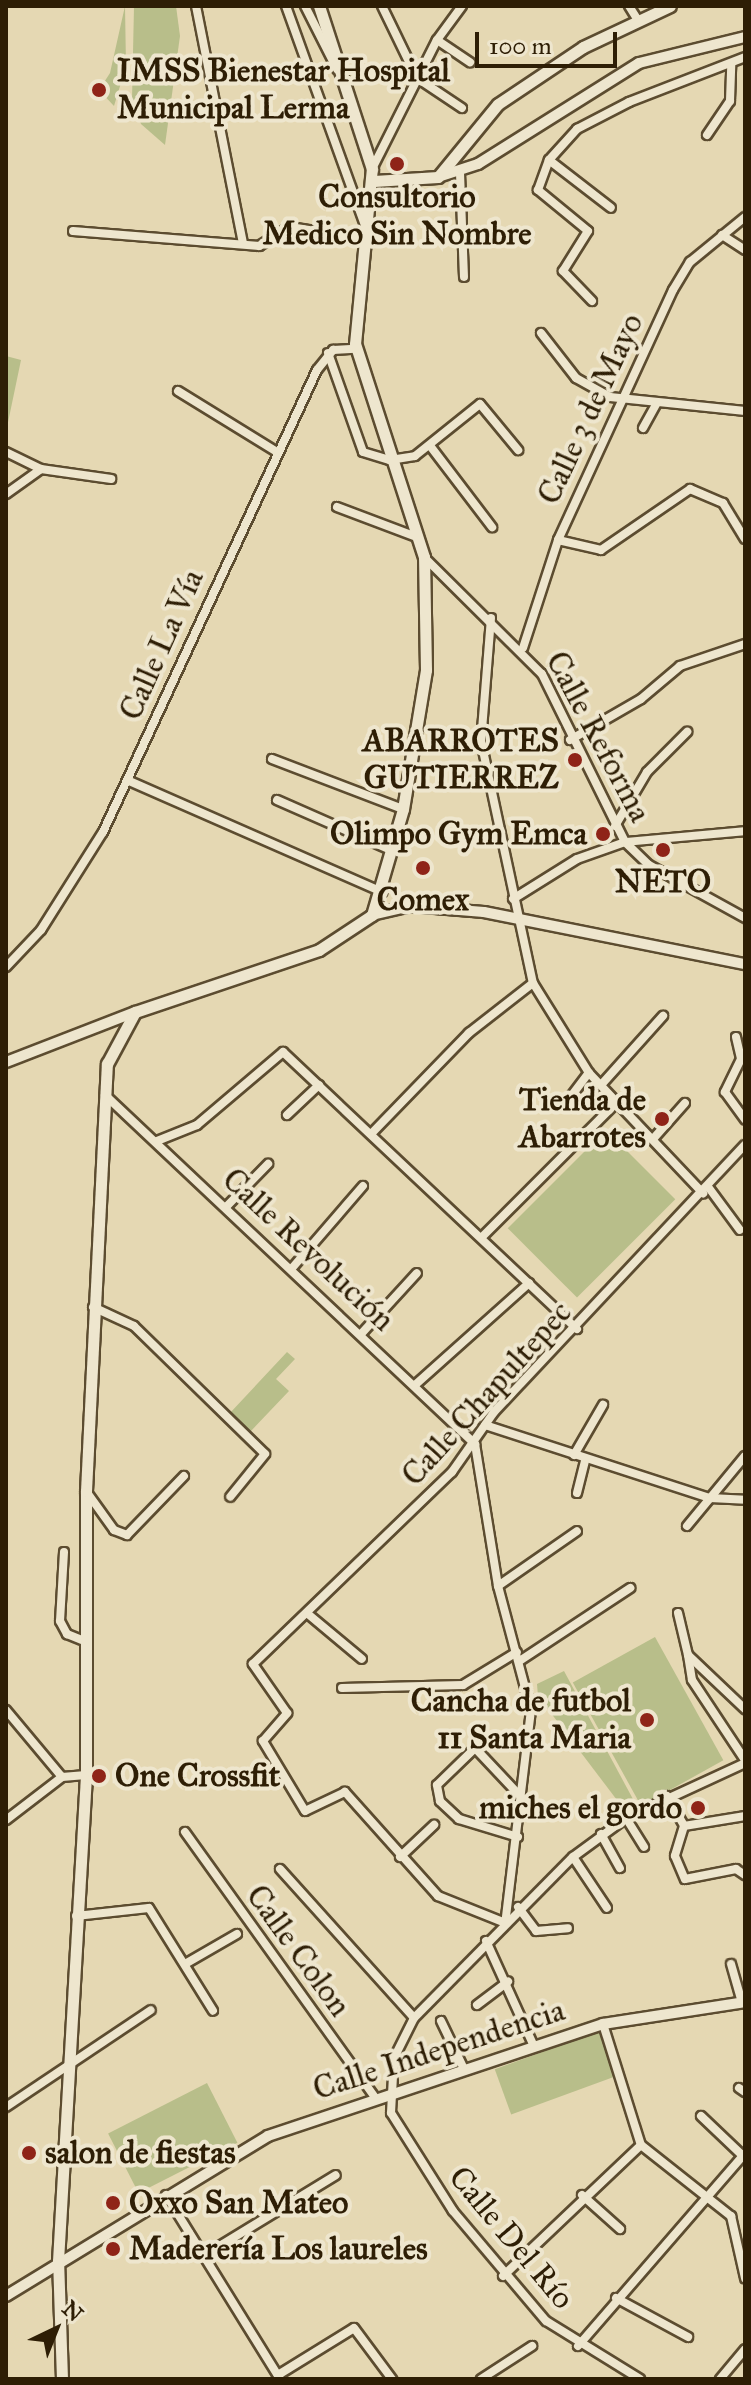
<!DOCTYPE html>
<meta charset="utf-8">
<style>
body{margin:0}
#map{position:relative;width:751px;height:2385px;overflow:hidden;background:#e5d8b3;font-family:"IM FELL Great Primer",serif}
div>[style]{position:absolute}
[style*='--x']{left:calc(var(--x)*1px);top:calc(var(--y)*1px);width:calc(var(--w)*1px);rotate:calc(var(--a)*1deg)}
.green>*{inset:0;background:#b8be8a;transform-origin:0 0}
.roads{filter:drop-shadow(2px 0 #5c4c30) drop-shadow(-2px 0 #5c4c30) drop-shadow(0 2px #5c4c30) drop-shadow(0 -2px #5c4c30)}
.minor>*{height:8px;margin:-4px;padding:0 4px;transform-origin:4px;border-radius:4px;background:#eee6ce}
.tertiary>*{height:10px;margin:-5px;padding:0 5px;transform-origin:5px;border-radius:5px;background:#eee6ce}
.secondary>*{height:11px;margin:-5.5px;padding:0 5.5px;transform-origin:5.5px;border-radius:5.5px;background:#eee6ce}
.dots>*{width:22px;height:22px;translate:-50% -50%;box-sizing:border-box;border:4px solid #eee6ce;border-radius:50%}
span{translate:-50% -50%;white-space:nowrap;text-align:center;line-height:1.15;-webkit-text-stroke:8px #eee6ce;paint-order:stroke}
.poi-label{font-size:32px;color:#2e1e05;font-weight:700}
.left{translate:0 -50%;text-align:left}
.right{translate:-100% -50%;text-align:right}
.street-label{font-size:32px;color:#2e1e05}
.frame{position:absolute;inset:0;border:8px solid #2e1e05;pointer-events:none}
.north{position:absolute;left:16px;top:2289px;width:80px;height:80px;-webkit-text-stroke:6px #eee6ce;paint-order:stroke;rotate:43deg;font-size:22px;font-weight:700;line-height:32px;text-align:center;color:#2e1e05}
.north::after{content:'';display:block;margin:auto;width:28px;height:36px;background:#2e1e05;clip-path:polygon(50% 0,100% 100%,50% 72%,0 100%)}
.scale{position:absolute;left:475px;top:32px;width:142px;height:36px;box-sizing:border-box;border:4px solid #2e1e05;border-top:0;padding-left:10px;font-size:24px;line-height:28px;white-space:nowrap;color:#2e1e05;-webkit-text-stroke:6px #eee6ce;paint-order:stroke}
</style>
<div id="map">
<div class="green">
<i style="clip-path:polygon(125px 6px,126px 66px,114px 106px,99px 90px,110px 73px)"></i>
<i style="clip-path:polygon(134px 6px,176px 6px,180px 36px,165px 145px,141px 124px,132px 100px)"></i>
<i style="clip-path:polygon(6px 356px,21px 360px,6px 432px)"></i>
<i style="left:606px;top:1130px;width:98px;height:139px;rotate:45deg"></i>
<i style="clip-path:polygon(287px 1352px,295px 1359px,276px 1379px,289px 1391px,250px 1432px,230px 1413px)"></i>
<i style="left:655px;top:1637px;width:141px;height:94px;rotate:61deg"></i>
<i style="clip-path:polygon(564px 1671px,634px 1801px,623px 1808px,538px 1696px,537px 1684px)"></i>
<i style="left:600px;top:2031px;width:48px;height:112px;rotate:70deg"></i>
<i style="left:207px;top:2083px;width:67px;height:111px;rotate:63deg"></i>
</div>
<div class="roads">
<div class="minor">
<i style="--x:196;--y:6;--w:242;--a:78.8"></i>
<i style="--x:286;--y:6;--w:234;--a:70.2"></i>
<i style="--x:305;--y:6;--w:71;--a:63.1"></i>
<i style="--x:382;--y:6;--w:80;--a:64.1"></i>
<i style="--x:417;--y:78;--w:54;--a:33.7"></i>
<i style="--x:629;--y:6;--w:15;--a:58"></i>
<i style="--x:437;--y:40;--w:40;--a:34"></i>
<i style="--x:707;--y:135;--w:41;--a:-55.9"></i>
<i style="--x:730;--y:101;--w:36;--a:-88"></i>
<i style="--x:549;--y:160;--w:78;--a:37.7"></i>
<i style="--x:372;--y:169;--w:144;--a:-63.3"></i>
<i style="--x:437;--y:40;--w:42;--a:-53.7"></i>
<i style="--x:460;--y:173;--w:104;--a:87.8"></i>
<i style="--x:73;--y:231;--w:187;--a:4.6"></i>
<i style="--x:259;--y:246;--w:36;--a:-32"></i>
<i style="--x:290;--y:227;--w:76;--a:9.1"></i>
<i style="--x:722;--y:235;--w:27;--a:33"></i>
<i style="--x:592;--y:301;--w:42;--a:-134"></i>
<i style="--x:563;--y:271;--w:47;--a:-58"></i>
<i style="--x:588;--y:231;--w:65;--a:-140.6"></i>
<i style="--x:538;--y:190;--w:32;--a:-70"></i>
<i style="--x:549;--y:160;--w:42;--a:-47.9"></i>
<i style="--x:577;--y:129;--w:59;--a:-27.4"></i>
<i style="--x:629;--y:102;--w:124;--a:-21.2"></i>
<i style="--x:541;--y:333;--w:57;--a:52.1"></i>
<i style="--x:576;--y:378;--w:39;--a:29"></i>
<i style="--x:610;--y:397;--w:136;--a:5.9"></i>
<i style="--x:328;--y:353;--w:105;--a:70.5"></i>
<i style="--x:363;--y:452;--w:28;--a:17"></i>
<i style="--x:390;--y:460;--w:25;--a:-9"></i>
<i style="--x:415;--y:456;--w:83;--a:-38.7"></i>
<i style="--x:480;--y:404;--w:60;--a:50.4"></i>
<i style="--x:178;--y:391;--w:116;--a:31.6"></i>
<i style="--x:643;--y:428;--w:29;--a:-61"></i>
<i style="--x:431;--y:447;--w:101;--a:52.7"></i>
<i style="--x:6;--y:452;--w:39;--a:26"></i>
<i style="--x:41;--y:469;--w:71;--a:8.1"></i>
<i style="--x:6;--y:494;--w:43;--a:-35.5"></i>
<i style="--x:337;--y:507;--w:85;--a:20.6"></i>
<i style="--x:558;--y:540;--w:44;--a:13.1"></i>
<i style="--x:601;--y:550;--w:108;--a:-34.4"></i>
<i style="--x:690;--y:489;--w:36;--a:23"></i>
<i style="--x:723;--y:503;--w:42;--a:58.6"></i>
<i style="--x:424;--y:557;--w:166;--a:44.8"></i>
<i style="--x:542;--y:674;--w:187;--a:63.7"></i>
<i style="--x:625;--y:842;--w:33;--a:44"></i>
<i style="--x:649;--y:865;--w:110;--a:28.9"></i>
<i style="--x:491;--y:618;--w:123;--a:94.6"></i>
<i style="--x:481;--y:741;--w:248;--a:77.9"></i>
<i style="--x:533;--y:983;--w:106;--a:58.1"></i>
<i style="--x:589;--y:1073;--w:166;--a:46.5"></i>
<i style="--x:523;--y:648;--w:114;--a:-72"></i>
<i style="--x:558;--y:540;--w:275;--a:-65.3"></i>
<i style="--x:673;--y:290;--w:33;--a:-59"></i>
<i style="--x:690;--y:262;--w:71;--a:-39.3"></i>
<i style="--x:570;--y:740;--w:82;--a:-30"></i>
<i style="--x:641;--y:699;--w:51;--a:-40.2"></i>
<i style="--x:680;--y:666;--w:69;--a:-18.7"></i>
<i style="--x:272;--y:759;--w:140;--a:20.9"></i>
<i style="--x:127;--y:780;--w:279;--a:23.7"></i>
<i style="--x:277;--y:800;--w:127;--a:23.7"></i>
<i style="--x:615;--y:826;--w:63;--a:-59.3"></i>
<i style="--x:647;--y:772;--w:57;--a:-45"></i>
<i style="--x:513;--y:899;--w:75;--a:-32"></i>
<i style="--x:577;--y:859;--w:51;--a:-19.5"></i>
<i style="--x:625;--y:842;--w:121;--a:-5.2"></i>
<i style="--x:6;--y:967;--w:51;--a:-46.6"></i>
<i style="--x:41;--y:930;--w:116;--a:-57.7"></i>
<i style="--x:103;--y:832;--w:509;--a:-65.15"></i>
<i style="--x:317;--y:370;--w:26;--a:-51"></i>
<i style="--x:333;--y:350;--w:22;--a:-3"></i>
<i style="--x:736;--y:1037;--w:23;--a:77"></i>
<i style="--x:741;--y:1059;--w:37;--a:116"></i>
<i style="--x:725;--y:1092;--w:34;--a:54"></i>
<i style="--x:601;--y:1085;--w:93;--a:-48.1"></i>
<i style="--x:105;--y:1095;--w:509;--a:43.33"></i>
<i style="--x:475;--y:1444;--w:144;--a:80.8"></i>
<i style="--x:498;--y:1586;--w:128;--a:75.1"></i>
<i style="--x:531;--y:1710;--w:209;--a:96.9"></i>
<i style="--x:566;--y:1103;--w:38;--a:-53"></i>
<i style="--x:287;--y:1115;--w:44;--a:-43.2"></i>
<i style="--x:371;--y:1134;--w:141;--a:-45.9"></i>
<i style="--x:469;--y:1033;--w:81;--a:-38"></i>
<i style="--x:653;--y:1139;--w:48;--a:-48.4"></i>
<i style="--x:157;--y:1141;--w:43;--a:-21.8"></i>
<i style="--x:197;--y:1125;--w:113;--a:-40.3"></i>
<i style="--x:283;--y:1052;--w:404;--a:43.3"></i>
<i style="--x:709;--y:1188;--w:52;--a:53.6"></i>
<i style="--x:227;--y:1206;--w:59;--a:-45.7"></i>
<i style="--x:482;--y:1237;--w:190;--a:-45"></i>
<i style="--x:293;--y:1267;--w:107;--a:-49.2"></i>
<i style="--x:93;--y:1307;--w:45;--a:24.9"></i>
<i style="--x:134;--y:1326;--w:183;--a:44.3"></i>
<i style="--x:265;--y:1454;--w:55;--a:129.1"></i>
<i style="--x:362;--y:1333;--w:81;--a:-47.5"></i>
<i style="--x:415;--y:1385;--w:153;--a:-41.8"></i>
<i style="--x:485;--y:1425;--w:237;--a:18"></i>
<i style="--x:710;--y:1498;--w:35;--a:3"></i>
<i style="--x:574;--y:1455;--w:58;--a:-59.9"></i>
<i style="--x:86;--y:1491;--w:48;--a:54.3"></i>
<i style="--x:114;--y:1530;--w:14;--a:21"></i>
<i style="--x:127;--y:1535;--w:82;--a:-46"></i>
<i style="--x:577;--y:1493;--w:34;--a:-76"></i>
<i style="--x:687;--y:1526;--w:91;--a:-50.4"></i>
<i style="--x:64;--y:1552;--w:69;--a:93.3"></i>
<i style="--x:60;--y:1621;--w:15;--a:62"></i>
<i style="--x:67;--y:1634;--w:16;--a:22"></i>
<i style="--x:498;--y:1586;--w:96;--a:-34.8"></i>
<i style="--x:678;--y:1613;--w:43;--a:76.6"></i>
<i style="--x:688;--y:1655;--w:79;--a:43.5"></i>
<i style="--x:308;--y:1614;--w:70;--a:39.8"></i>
<i style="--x:688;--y:1655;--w:25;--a:81"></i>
<i style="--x:692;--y:1680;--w:96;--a:56.5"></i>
<i style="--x:521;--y:1660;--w:131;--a:-33.4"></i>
<i style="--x:342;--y:1688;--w:121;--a:-1.4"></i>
<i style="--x:463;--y:1685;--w:63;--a:-31.4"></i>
<i style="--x:6;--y:1710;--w:87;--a:50.1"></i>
<i style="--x:62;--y:1777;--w:24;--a:-5"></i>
<i style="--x:667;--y:1796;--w:34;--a:60"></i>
<i style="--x:626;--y:1818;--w:34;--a:58"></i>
<i style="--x:6;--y:1820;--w:71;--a:-37.5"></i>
<i style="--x:684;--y:1826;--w:31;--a:107"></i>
<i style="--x:675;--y:1856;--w:25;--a:67"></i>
<i style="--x:685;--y:1879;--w:52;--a:-11.1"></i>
<i style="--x:736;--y:1869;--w:11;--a:34"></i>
<i style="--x:684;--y:1826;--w:62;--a:-9.3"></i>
<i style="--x:185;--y:1832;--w:325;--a:54.4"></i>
<i style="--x:601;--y:1834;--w:39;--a:61"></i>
<i style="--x:518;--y:1837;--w:62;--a:-163"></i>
<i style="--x:459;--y:1819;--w:26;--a:-137"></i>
<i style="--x:440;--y:1801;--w:16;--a:-101"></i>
<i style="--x:437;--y:1785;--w:53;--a:-44.2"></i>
<i style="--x:475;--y:1748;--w:71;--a:46.7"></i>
<i style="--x:400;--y:1857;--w:47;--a:-43.3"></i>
<i style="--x:573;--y:1857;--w:61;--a:56.3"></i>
<i style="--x:280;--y:1869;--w:200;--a:48"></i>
<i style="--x:518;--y:1907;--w:30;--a:53"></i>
<i style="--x:536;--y:1931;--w:32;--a:-5"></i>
<i style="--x:76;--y:1916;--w:73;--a:-6.3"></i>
<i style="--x:149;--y:1908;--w:121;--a:58.1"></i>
<i style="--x:503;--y:1922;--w:70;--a:-158.2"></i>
<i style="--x:438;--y:1896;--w:140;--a:-131.8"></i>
<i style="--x:345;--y:1792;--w:44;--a:154.6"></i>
<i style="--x:305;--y:1811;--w:82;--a:-121"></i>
<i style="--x:263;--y:1741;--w:37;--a:-49"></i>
<i style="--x:287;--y:1713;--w:60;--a:-124.8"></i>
<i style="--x:253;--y:1664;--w:277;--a:-44"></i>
<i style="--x:452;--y:1472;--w:73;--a:-55"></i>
<i style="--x:494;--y:1412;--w:366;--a:-46.8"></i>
<i style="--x:486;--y:1941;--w:113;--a:65.5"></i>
<i style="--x:185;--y:1964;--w:60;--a:-30"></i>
<i style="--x:731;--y:1964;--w:40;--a:74"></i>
<i style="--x:477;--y:2005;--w:39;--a:-37"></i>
<i style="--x:441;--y:2021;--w:51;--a:64.4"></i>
<i style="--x:603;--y:2024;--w:127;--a:72.6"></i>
<i style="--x:641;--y:2145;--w:115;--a:38.3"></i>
<i style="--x:731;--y:2216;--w:64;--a:77.3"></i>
<i style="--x:739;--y:2088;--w:7;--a:34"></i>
<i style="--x:6;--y:2107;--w:174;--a:-33.8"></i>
<i style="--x:701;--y:2116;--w:58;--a:43.6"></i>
<i style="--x:166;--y:2195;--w:216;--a:58.2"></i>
<i style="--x:582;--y:2195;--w:51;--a:41.8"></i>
<i style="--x:205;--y:2255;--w:153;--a:-31.4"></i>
<i style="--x:503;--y:2276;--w:190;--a:-43.5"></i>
<i style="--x:616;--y:2298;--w:82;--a:28.4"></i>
<i style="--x:578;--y:2346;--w:255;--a:-49.1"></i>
<i style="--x:278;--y:2375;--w:89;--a:-31.7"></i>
<i style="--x:354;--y:2328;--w:64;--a:53.3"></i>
<i style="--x:481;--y:2379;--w:61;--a:-32.9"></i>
<i style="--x:640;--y:2379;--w:110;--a:-148.3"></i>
<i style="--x:546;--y:2321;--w:144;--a:-130.2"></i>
<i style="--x:453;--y:2211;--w:116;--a:-122.3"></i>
<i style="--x:391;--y:2113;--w:55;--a:-86.9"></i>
<i style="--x:394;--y:2058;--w:45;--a:-63.4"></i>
<i style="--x:414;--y:2018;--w:226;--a:-45.4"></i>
<i style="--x:573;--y:1857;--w:66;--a:-36.3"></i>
<i style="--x:626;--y:1818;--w:131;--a:-24.8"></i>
<i style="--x:720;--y:2379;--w:39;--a:-50"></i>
</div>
<div class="tertiary">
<i style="--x:438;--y:177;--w:42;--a:-18"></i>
<i style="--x:478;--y:164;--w:190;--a:-32.1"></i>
<i style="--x:639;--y:63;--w:109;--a:-13.8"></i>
<i style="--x:372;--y:915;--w:39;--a:-13"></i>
<i style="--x:410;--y:906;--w:74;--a:4.6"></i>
<i style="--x:484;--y:912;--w:266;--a:11.3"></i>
<i style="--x:6;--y:1062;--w:138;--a:-21.2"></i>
<i style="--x:6;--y:2296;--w:307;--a:-31.4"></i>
<i style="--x:268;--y:2136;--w:353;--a:-18.5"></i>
<i style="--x:603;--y:2024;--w:144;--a:-8.8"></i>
</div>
<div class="secondary">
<i style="--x:374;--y:181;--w:64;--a:-3.6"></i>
<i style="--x:438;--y:177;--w:94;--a:-50.6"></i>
<i style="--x:498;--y:104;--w:102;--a:-33.8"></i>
<i style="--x:583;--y:47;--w:96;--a:-25.2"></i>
<i style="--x:62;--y:2379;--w:118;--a:-91.9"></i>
<i style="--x:58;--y:2261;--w:487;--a:-86.7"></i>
<i style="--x:86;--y:1775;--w:284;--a:-90"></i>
<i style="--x:86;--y:1491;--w:428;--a:-87.2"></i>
<i style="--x:107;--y:1064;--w:59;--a:-61.7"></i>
<i style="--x:135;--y:1012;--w:194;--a:-18.6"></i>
<i style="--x:319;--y:950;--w:64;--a:-33.4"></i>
<i style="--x:372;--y:915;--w:110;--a:-73.7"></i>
<i style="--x:403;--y:809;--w:141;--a:-80.6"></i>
<i style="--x:426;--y:670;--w:113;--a:-91"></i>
<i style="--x:424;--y:557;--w:224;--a:-107.9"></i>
<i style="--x:355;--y:344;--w:176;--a:-84.5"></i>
<i style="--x:372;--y:169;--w:171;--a:-108"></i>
</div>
</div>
<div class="dots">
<i style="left:99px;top:90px;background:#8f2418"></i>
<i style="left:397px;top:164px;background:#8f2418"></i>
<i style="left:575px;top:760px;background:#8f2418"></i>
<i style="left:603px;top:834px;background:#8f2418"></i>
<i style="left:663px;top:850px;background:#8f2418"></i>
<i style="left:423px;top:868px;background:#8f2418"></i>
<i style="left:662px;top:1119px;background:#8f2418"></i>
<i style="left:647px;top:1720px;background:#8f2418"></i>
<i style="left:99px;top:1776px;background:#8f2418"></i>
<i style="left:698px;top:1808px;background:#8f2418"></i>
<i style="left:29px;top:2153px;background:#8f2418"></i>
<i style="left:113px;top:2203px;background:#8f2418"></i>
<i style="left:113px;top:2249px;background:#8f2418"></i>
</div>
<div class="poi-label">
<span class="left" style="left:117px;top:90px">IMSS Bienestar Hospital<br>Municipal Lerma</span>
<span style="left:397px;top:216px">Consultorio<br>Medico Sin Nombre</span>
<span class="right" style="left:559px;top:760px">ABARROTES<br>GUTIERREZ</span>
<span class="right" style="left:587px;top:834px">Olimpo Gym Emca</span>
<span style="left:663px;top:882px">NETO</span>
<span style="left:423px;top:900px">Comex</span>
<span class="right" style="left:646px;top:1119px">Tienda de<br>Abarrotes</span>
<span class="right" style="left:631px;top:1720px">Cancha de futbol<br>11 Santa Maria</span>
<span class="left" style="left:115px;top:1776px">One Crossfit</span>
<span class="right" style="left:682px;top:1808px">miches el gordo</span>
<span class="left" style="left:45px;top:2153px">salon de fiestas</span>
<span class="left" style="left:129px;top:2203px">Oxxo San Mateo</span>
<span class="left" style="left:129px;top:2249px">Maderería Los laureles</span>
</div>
<div class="street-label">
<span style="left:591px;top:409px;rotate:-65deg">Calle 3 de Mayo</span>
<span style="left:162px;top:645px;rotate:-66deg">Calle La Vía</span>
<span style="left:598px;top:737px;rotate:62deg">Calle Reforma</span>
<span style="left:308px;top:1250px;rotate:43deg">Calle Revolución</span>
<span style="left:487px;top:1394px;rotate:-48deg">Calle Chapultepec</span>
<span style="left:298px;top:1951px;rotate:54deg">Calle Colon</span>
<span style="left:439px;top:2050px;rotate:-18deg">Calle Independencia</span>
<span style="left:511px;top:2238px;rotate:50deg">Calle Del Río</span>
</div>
<div class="frame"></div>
<div class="north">N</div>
<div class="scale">100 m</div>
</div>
